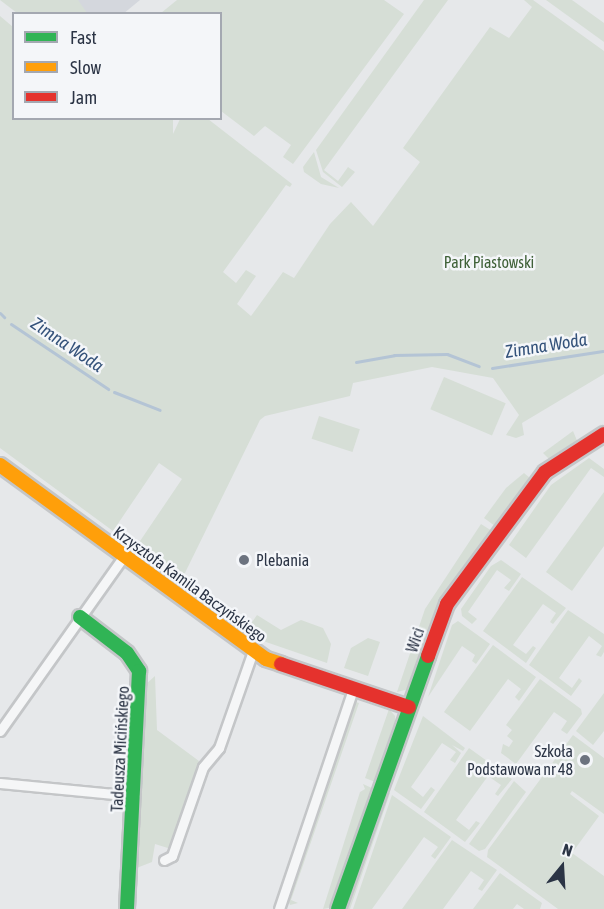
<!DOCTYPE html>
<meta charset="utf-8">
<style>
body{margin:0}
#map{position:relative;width:604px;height:909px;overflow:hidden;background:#e6e8ea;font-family:"Asap Condensed",sans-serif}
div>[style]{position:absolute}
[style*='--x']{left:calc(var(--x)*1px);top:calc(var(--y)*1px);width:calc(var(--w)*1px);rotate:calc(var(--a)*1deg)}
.built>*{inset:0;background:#d4d7dd}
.green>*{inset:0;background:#d6ded6;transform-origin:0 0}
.stream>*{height:3px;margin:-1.5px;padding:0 1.5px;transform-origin:1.5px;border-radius:1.5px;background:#b4c4d5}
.roads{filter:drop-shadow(2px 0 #c4c6c8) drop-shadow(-2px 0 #c4c6c8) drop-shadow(0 2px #c4c6c8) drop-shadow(0 -2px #c4c6c8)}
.street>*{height:9px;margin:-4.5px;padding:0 4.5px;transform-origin:4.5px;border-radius:4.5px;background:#f5f6f7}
.fast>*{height:14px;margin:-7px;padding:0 7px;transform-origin:7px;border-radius:7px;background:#30b455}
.slow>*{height:14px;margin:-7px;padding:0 7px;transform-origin:7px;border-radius:7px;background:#ff9f0a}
.jam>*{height:14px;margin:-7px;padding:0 7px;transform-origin:7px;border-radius:7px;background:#e5322d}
.dots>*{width:16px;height:16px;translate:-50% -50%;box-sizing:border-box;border:3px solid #f4f6f9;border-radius:50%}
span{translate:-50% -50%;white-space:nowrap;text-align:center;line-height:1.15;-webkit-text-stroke:5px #f4f6f9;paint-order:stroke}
.park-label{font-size:16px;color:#3f6138}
.poi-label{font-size:16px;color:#2b3445}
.left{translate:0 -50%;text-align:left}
.right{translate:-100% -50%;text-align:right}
.street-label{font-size:16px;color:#2b3445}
.water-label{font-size:18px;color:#34527a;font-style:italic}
.legend{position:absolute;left:12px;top:12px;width:210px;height:108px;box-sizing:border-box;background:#f4f6f9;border:2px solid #a4a8b1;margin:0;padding:8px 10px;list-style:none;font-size:18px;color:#2b3445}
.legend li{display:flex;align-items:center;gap:12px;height:30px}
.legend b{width:30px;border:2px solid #a4a8b1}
.north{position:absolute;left:532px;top:837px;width:60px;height:60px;-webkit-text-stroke:4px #f4f6f9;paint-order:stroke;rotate:18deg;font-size:16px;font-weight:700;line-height:24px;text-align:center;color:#2b3445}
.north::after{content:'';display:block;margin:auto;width:21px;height:27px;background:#2b3445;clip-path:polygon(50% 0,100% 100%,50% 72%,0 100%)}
</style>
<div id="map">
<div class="built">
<i style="clip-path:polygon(73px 0,140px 0,123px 14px,84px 13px)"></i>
</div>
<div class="green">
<i style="clip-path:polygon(0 0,78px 0,87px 13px,17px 13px)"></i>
<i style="clip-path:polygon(177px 0,384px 0,404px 14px,293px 164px,283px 157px,291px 145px,265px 126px,254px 136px,221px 111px,220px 14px,161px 13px)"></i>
<i style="clip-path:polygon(424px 0,448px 0,324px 170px,338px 181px,348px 167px,355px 172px,342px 187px,323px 172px,316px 150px)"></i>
<i style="clip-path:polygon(524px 0,533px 0,604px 51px,604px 374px,522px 423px,524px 435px,516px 438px,506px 435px,519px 415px,493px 378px,432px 367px,353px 383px,350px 396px,265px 416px,260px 420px,182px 579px,136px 547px,182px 479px,159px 463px,113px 531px,0 448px,0 16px,13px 27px,14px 118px,173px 119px,173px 134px,180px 119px,208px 119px,292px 184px,290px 187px,286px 185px,223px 272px,236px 283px,246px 270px,256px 276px,237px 304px,251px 316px,283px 272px,294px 278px,330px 224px,351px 202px,373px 226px,420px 162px,403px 148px,490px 27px,509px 38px,532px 7px)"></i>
<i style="clip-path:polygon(546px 0,572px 0,604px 23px,604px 42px)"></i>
<i style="clip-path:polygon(314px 152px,321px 177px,339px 188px,321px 184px,304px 172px,303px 167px)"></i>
<i style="left:444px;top:377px;width:67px;height:35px;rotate:23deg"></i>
<i style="left:319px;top:416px;width:43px;height:24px;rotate:18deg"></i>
<i style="clip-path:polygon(573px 431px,578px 443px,550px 460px,543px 453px)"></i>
<i style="clip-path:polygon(589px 458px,604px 469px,604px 477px,591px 468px,526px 558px,509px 545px,551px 485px)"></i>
<i style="clip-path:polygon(524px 473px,530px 478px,495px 526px,484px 518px,506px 488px)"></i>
<i style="clip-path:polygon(604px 492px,604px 546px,572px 591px,546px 572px)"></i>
<i style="clip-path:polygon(481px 524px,492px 531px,434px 619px,409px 689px,397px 692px,425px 609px)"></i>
<i style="clip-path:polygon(501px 560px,521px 574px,509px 591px,504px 588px,511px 580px,497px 570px,468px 612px,477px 619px,472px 624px,462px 616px,461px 609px,491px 566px)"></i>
<i style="clip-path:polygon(522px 577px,566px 608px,553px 624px,550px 622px,556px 613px,543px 604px,513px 645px,526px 654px,533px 646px,536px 648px,526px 663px,483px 631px)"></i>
<i style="clip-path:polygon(568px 610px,604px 634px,604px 652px,601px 657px,596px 655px,602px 646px,589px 636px,559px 678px,572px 688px,579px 678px,582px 681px,571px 696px,529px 665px)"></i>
<i style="clip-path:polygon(257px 615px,281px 630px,301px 620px,323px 628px,331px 644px,327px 663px,266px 642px,247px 629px)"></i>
<i style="clip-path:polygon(458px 621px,490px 644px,476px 664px,472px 661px,475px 655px,462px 646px,428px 697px,452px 625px)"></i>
<i style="clip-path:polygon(368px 638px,380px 642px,368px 676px,344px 668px,351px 648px)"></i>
<i style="clip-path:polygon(493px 645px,536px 677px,519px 701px,515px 697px,521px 689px,508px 679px,470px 731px,444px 712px)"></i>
<i style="clip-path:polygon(155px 676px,157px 730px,199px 761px,171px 849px,155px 844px,152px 862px,134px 869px,145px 685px)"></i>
<i style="clip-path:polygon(540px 679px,581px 709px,582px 714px,567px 734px,561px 730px,567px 721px,554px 712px,516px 764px,501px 753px,503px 744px,509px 747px,513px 741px,507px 736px,512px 730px,506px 725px)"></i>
<i style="clip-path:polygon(604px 693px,604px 731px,593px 745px,576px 731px)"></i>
<i style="clip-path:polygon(353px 701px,359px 703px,291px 900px,298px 903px,290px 905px,287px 898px)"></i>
<i style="clip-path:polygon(389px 709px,395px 716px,396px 729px,378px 783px,365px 778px)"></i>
<i style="clip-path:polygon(423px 716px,465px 748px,463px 751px,452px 745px,461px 753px,455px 763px,450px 760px,456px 752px,442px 743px,411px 787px,423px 797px,431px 787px,435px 790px,421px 809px,394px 790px)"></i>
<i style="clip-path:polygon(573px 735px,604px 758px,604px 814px,572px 791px,570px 794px,599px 816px,572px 853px,604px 876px,604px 909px,558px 909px,487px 857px,488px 850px)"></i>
<i style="clip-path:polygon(469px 748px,512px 779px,498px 796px,495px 794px,501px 785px,488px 776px,456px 820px,469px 830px,476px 821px,480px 823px,465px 842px,424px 812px)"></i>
<i style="clip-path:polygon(514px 781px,526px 792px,485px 849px,479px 851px,469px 844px)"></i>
<i style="clip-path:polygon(363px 784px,374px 789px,334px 907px,323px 909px,360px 792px,365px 789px)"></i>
<i style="clip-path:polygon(386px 792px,390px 793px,350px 909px,345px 909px)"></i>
<i style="clip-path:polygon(392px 795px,451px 837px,435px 859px,431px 856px,438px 847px,424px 837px,372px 909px,353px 909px)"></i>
<i style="clip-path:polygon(452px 840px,497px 870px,482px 891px,478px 889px,484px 880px,471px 871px,443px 909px,402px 909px)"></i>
<i style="clip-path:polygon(500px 873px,542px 903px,540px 909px,524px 909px,517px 904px,513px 909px,473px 909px)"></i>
</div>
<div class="stream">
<i style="--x:0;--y:313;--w:6;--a:45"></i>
<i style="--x:11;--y:324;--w:117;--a:33.8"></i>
<i style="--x:356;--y:362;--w:39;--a:-10"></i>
<i style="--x:394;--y:355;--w:53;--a:-1.1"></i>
<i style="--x:447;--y:354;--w:34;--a:21"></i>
<i style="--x:492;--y:368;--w:112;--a:-8.7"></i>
<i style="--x:114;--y:392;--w:49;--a:21.4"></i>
</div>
<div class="roads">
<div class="street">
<i style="--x:0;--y:731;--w:213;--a:-54.7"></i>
<i style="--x:0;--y:783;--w:135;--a:5.5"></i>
<i style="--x:164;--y:860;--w:9;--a:-27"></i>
<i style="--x:172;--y:856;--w:94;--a:-70.8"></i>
<i style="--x:203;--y:767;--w:25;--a:-50"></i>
<i style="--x:219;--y:748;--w:103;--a:-70.7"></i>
<i style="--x:279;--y:909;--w:232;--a:-71.4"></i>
</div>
<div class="fast">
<i style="--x:80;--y:617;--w:59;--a:37.5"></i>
<i style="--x:127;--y:653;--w:22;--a:56"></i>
<i style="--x:139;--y:671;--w:238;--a:92.9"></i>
<i style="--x:338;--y:909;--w:269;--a:-70.4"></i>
</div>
<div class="slow">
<i style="--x:0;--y:465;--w:329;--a:36.1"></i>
<i style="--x:266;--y:659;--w:16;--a:18"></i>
</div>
<div class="jam">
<i style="--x:428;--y:656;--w:55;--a:-69.9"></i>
<i style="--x:447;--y:604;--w:164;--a:-53.4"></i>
<i style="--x:545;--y:472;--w:70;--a:-32.8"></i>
<i style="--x:281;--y:664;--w:135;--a:18.6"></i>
</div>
</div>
<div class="dots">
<i style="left:244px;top:560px;background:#6c737f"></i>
<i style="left:585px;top:760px;background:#6c737f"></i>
</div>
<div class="park-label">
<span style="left:489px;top:262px">Park Piastowski</span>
</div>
<div class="poi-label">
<span class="left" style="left:256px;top:560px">Plebania</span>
<span class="right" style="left:573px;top:760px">Szkoła<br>Podstawowa nr 48</span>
</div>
<div class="street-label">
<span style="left:190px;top:584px;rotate:36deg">Krzysztofa Kamila Baczyńskiego</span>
<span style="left:415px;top:640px;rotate:-71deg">Wici</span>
<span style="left:120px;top:749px;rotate:-87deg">Tadeusza Micińskiego</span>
</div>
<div class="water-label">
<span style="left:67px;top:345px;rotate:34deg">Zimna Woda</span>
<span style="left:546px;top:346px;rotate:-9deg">Zimna Woda</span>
</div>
<ul class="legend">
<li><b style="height:8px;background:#30b455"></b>Fast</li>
<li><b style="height:8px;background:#ff9f0a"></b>Slow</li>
<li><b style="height:8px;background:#e5322d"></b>Jam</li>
</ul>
<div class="north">N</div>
</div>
